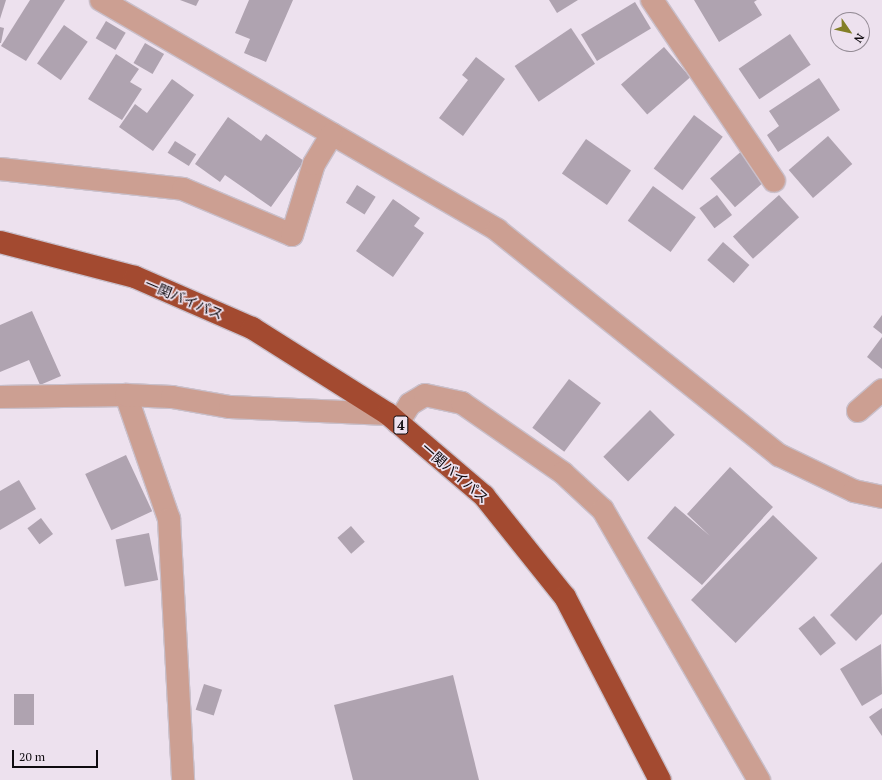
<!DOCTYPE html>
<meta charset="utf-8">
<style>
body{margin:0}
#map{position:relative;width:882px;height:780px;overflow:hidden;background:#ede1ee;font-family:"PT Serif","Noto Sans JP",serif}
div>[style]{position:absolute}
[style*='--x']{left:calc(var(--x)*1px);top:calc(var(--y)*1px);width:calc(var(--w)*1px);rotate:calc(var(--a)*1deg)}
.building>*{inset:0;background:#afa3b0;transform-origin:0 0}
.roads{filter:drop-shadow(1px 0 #c9bfca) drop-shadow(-1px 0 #c9bfca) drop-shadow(0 1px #c9bfca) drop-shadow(0 -1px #c9bfca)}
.minor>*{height:22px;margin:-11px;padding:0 11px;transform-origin:11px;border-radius:11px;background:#cc9f92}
.highway>*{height:22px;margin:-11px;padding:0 11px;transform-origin:11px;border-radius:11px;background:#a34a30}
span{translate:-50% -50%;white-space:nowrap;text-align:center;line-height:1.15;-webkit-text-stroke:3.5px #ede1ee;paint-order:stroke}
.shield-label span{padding:1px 3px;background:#ede1ee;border:1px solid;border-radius:3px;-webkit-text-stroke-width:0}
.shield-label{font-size:13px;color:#0f0b0f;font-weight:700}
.street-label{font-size:14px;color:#0f0b0f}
.north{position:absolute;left:830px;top:12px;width:40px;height:40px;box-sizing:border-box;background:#ede1ee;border:1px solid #948b95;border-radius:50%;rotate:124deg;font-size:11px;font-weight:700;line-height:16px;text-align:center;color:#0f0b0f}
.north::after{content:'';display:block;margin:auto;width:14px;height:18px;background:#837f27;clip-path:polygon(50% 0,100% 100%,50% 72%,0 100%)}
.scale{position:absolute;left:12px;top:750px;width:86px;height:18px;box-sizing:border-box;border:2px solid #0f0b0f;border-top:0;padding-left:5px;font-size:12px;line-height:14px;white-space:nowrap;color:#0f0b0f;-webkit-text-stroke:3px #ede1ee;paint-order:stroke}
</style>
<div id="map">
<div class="building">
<i style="clip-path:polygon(0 0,6px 0,0 19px)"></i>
<i style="clip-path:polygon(30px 0,65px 0,26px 61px,1px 46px)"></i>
<i style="clip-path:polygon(180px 0,199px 0,196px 6px)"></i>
<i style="clip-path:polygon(249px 0,293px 0,266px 62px,244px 53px,250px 39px,235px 33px)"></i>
<i style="clip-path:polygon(549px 0,578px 0,557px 13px)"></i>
<i style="clip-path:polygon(694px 0,757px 0,754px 2px,762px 15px,719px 42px)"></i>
<i style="left:635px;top:2px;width:31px;height:63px;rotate:59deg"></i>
<i style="left:106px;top:21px;width:23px;height:20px;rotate:31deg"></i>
<i style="left:64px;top:25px;width:29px;height:47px;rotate:35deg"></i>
<i style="clip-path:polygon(0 27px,4px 28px,1px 43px,0 43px)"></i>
<i style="left:571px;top:28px;width:43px;height:68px;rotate:56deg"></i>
<i style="left:790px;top:34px;width:37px;height:62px;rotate:56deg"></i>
<i style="left:145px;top:43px;width:22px;height:23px;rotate:30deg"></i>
<i style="left:664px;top:47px;width:40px;height:57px;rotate:49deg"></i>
<i style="clip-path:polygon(116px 54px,139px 69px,130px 82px,142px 89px,122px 120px,88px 99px)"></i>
<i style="clip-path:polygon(476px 57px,505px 79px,463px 136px,439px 118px,468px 80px,462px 75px)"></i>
<i style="clip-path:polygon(819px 78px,840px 110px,778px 152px,767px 135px,779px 126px,769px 111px)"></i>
<i style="clip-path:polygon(172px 79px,194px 95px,153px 151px,119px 127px,135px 104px,147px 113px)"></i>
<i style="left:694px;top:115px;width:36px;height:67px;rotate:37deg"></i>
<i style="clip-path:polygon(228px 117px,261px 141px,266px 134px,304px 161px,271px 207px,225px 175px,220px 182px,195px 164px)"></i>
<i style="left:828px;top:136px;width:37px;height:52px;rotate:49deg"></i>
<i style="left:586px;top:139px;width:55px;height:42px;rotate:35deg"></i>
<i style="left:175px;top:141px;width:25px;height:14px;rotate:32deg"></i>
<i style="left:744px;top:149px;width:38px;height:45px;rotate:49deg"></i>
<i style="left:357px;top:185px;width:22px;height:21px;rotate:32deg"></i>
<i style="left:653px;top:186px;width:53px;height:43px;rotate:36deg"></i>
<i style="left:717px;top:195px;width:25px;height:22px;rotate:53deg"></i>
<i style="left:779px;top:195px;width:30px;height:62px;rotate:48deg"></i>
<i style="clip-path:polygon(393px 199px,420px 218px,414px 226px,424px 233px,393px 277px,356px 251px)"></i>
<i style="left:723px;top:242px;width:35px;height:24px;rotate:41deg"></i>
<i style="clip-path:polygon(32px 311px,61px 376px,40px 385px,29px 360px,0 372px,0 325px)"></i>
<i style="clip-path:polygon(882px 315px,882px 334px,873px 327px)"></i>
<i style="clip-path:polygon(882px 337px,882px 369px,867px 357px)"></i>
<i style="left:569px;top:379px;width:40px;height:61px;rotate:37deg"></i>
<i style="left:650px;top:410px;width:35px;height:66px;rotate:45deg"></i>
<i style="left:126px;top:455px;width:62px;height:45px;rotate:65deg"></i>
<i style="clip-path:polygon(730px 467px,773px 507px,702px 585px,647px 538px,675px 506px,710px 536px,687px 514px)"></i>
<i style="clip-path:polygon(19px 480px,36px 509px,0 530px,0 491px)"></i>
<i style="left:773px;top:515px;width:62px;height:118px;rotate:44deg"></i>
<i style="left:41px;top:518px;width:20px;height:17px;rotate:53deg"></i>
<i style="left:351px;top:526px;width:21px;height:18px;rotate:49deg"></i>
<i style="left:149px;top:533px;width:48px;height:34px;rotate:79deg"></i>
<i style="clip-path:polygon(882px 562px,882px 614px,856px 641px,830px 615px)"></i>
<i style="left:814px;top:616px;width:35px;height:20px;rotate:51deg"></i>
<i style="clip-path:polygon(881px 644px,882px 694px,862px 706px,840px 669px)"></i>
<i style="clip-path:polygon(453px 675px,479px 780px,353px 780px,334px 705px)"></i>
<i style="left:204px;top:684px;width:19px;height:27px;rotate:18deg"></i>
<i style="left:14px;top:694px;width:20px;height:31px"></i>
<i style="clip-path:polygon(882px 708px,882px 736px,869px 717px)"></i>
</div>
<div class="roads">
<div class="minor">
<i style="--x:101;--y:0;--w:458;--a:30.1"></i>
<i style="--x:497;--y:230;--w:361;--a:38.6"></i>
<i style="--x:779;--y:455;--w:83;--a:25.6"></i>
<i style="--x:854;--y:491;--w:29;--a:12"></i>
<i style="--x:652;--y:0;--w:218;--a:56"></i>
<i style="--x:0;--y:169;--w:184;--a:6.2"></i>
<i style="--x:183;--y:189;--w:118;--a:22.9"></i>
<i style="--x:292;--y:235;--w:74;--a:-72.8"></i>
<i style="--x:314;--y:164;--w:35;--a:-59"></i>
<i style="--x:126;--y:395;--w:131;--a:70.9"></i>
<i style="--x:169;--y:519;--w:261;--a:86.9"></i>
<i style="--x:0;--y:397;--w:126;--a:-0.9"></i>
<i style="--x:126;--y:395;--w:46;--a:2.5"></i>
<i style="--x:172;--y:397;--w:59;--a:9.8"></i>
<i style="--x:230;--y:407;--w:158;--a:2.5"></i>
<i style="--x:858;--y:411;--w:32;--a:-41"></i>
<i style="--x:398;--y:423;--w:22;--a:-58"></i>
<i style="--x:410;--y:404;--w:17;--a:-31"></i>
<i style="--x:425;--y:395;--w:38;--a:12"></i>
<i style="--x:462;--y:403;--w:123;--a:34.7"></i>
<i style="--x:563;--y:473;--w:54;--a:42.8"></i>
<i style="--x:603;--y:510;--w:312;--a:60"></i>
</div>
<div class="highway">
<i style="--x:0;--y:242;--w:139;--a:14.5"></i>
<i style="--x:135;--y:277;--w:128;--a:23.6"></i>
<i style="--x:252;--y:328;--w:161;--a:32.3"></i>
<i style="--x:388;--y:414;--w:126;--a:40.5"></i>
<i style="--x:484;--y:496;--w:129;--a:51.3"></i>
<i style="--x:565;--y:597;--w:206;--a:62.6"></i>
</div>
</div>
<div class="shield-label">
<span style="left:401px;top:425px">4</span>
</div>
<div class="street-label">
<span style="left:184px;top:299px;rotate:23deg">一関バイパス</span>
<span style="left:455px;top:473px;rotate:41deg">一関バイパス</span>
</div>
<div class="north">N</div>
<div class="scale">20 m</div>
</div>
